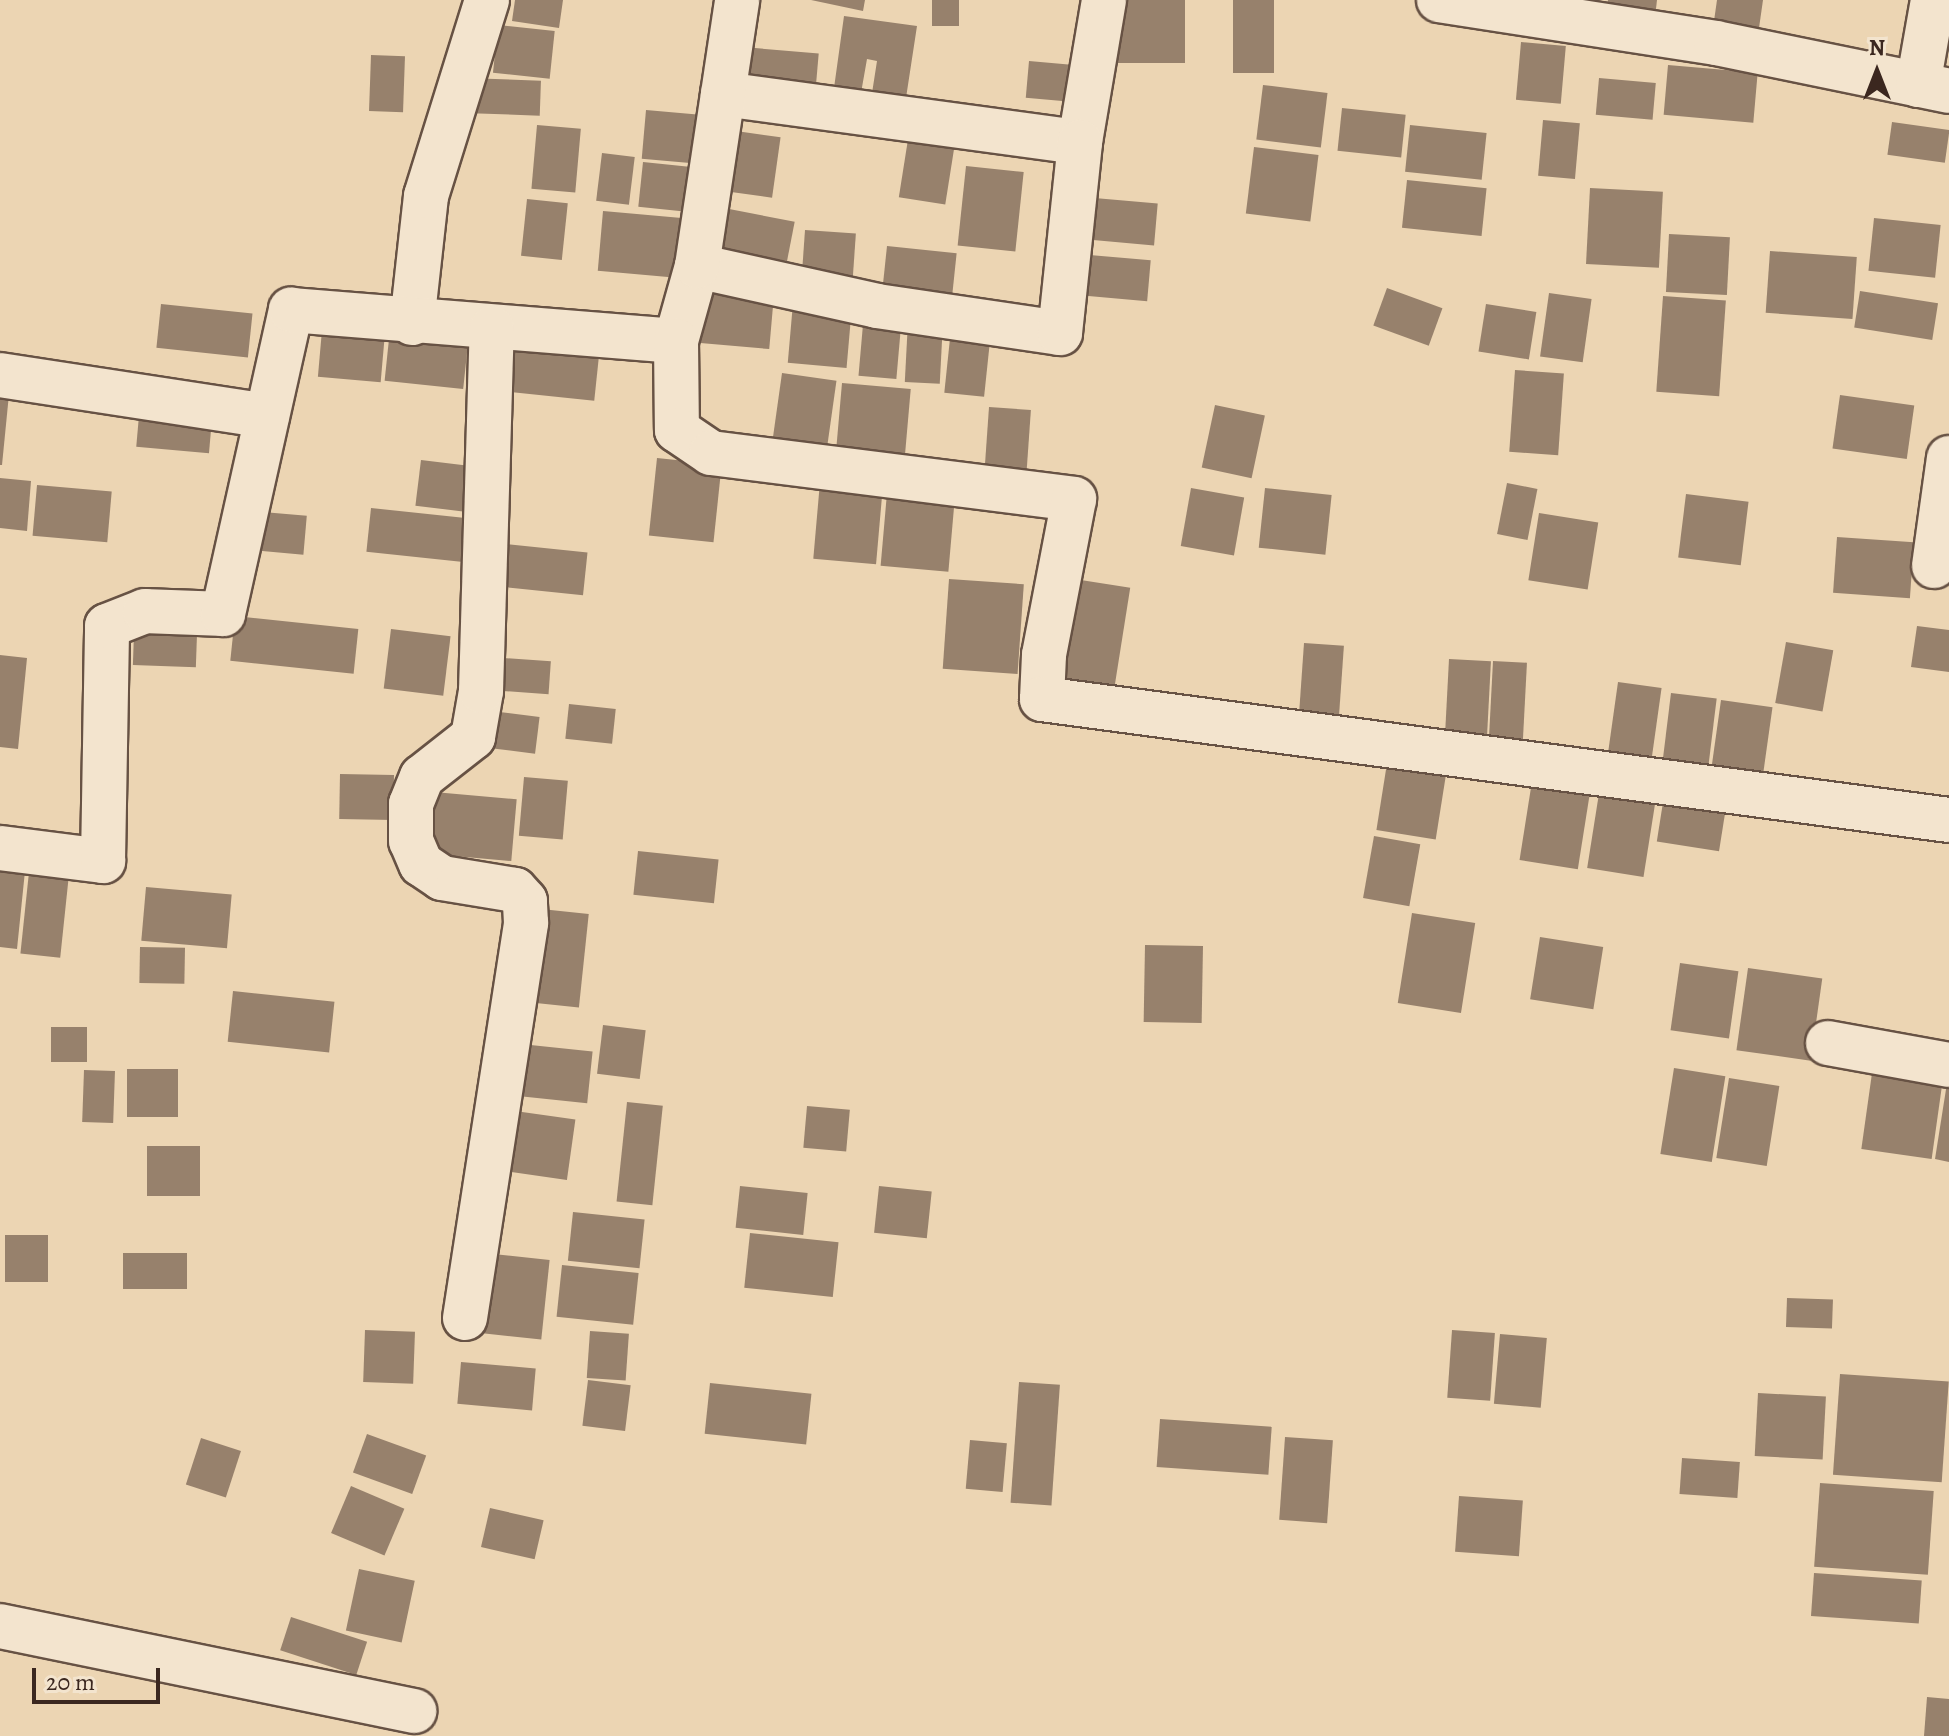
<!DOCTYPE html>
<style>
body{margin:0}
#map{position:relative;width:1949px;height:1736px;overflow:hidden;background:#ecd5b3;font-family:Alegreya,serif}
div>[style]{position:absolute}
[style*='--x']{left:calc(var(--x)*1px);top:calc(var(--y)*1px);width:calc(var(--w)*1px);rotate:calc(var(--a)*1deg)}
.building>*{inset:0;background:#97816c;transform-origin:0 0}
.roads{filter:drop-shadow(2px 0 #675244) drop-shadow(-2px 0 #675244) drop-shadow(0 2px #675244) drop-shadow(0 -2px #675244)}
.minor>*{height:44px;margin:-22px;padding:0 22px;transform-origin:22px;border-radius:22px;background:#f3e4ce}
span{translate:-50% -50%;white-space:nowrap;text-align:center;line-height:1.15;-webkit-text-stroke:6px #f3e4ce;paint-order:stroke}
.north{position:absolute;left:1837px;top:32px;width:80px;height:80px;-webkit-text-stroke:6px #f3e4ce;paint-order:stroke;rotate:0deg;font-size:22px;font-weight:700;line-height:32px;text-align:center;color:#3b271f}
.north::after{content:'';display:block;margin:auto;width:28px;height:36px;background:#3b271f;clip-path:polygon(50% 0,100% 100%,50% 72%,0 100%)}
.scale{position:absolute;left:32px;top:1668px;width:128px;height:36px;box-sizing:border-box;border:4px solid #3b271f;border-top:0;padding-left:10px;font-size:24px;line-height:28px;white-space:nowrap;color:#3b271f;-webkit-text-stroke:6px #f3e4ce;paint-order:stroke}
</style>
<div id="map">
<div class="building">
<i style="clip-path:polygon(515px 0,563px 0,559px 28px,512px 21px)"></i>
<i style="clip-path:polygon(811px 0,865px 0,863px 11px)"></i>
<i style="left:932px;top:0;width:27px;height:26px"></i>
<i style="left:1107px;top:0;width:78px;height:63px"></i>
<i style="left:1233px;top:0;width:41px;height:73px"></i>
<i style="clip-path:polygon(1608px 0,1657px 0,1654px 26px,1605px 19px)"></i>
<i style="clip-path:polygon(1717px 0,1763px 0,1758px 35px,1713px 28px)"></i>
<i style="clip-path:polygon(844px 16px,917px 26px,904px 111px,870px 106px,877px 61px,867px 59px,861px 93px,834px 88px)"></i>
<i style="left:498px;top:25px;width:57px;height:48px;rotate:6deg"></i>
<i style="left:1521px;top:42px;width:45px;height:58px;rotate:5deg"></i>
<i style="left:743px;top:47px;width:76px;height:38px;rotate:5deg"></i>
<i style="left:371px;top:55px;width:34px;height:56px;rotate:2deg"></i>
<i style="left:1029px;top:61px;width:48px;height:37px;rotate:5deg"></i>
<i style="left:1668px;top:65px;width:90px;height:50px;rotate:5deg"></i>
<i style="left:465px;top:78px;width:76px;height:35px;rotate:2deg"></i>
<i style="left:1599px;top:78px;width:57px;height:37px;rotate:5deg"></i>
<i style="left:1263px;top:85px;width:65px;height:55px;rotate:7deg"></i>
<i style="left:1342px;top:108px;width:64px;height:43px;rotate:6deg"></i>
<i style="left:646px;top:110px;width:57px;height:49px;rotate:5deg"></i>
<i style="left:1543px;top:120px;width:37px;height:56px;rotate:5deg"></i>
<i style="left:1892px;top:122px;width:58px;height:33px;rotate:8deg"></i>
<i style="left:537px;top:125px;width:44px;height:64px;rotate:5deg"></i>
<i style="left:1410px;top:125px;width:77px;height:47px;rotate:6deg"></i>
<i style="left:736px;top:131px;width:45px;height:61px;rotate:8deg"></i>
<i style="left:909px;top:133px;width:47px;height:65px;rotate:9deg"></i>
<i style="left:1254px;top:147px;width:65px;height:67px;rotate:7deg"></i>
<i style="left:602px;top:153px;width:33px;height:48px;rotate:7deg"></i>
<i style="left:643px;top:162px;width:51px;height:45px;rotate:6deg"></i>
<i style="left:966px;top:166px;width:58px;height:80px;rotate:6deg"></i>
<i style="left:1407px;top:180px;width:80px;height:48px;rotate:6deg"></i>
<i style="left:1590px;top:188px;width:73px;height:76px;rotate:3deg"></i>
<i style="left:1083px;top:197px;width:75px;height:42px;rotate:5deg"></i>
<i style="left:527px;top:199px;width:41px;height:57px;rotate:6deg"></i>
<i style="left:724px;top:208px;width:72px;height:40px;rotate:11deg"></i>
<i style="left:603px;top:211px;width:79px;height:60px;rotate:5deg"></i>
<i style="left:1874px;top:218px;width:67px;height:53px;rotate:6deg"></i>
<i style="left:805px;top:230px;width:51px;height:43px;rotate:4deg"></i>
<i style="left:1669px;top:234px;width:61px;height:58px;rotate:3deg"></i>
<i style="left:887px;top:246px;width:70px;height:54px;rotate:6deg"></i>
<i style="left:1770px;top:251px;width:87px;height:62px;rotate:4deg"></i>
<i style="left:1078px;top:254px;width:73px;height:41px;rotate:5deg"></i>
<i style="left:703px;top:280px;width:72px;height:63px;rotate:5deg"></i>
<i style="left:1387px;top:288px;width:59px;height:40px;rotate:20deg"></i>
<i style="left:1860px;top:291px;width:79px;height:37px;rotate:9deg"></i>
<i style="left:1549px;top:293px;width:43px;height:64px;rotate:8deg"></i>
<i style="left:1663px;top:296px;width:63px;height:96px;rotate:4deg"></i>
<i style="left:793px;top:303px;width:59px;height:60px;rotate:5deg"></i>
<i style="left:161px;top:304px;width:92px;height:44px;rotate:6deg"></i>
<i style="left:1486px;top:304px;width:51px;height:48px;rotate:9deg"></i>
<i style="left:864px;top:313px;width:38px;height:63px;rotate:5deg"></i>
<i style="left:908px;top:321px;width:35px;height:61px;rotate:3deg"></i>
<i style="left:951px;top:329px;width:40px;height:64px;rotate:6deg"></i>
<i style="left:322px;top:330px;width:63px;height:47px;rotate:5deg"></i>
<i style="left:389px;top:339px;width:79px;height:42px;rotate:6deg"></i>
<i style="left:504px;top:341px;width:96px;height:50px;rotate:6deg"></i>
<i style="left:1515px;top:370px;width:49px;height:82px;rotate:4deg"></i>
<i style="left:782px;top:373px;width:55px;height:82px;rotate:8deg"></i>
<i style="clip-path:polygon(0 383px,10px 384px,2px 465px,0 465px)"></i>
<i style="left:842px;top:383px;width:69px;height:74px;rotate:5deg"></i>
<i style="left:1840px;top:395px;width:75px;height:54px;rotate:8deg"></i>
<i style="left:140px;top:404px;width:73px;height:43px;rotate:5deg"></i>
<i style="left:1215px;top:405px;width:51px;height:64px;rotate:12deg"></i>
<i style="left:989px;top:407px;width:42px;height:70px;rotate:4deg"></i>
<i style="left:657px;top:458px;width:65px;height:78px;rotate:6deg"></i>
<i style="left:421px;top:460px;width:52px;height:46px;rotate:7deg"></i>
<i style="clip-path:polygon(0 478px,31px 481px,27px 531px,0 528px)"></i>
<i style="left:820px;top:482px;width:63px;height:77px;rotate:5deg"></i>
<i style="left:1507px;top:483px;width:31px;height:52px;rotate:11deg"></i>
<i style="left:37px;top:485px;width:75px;height:51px;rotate:5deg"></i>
<i style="left:1191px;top:488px;width:54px;height:59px;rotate:10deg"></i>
<i style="left:1265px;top:488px;width:67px;height:60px;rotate:6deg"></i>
<i style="left:887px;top:493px;width:68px;height:73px;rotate:5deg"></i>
<i style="left:1686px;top:494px;width:63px;height:64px;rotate:7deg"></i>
<i style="left:371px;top:508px;width:95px;height:44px;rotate:6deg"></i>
<i style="left:252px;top:511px;width:55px;height:39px;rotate:5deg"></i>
<i style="left:1539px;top:513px;width:60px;height:68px;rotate:9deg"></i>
<i style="left:1837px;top:537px;width:77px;height:56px;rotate:4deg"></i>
<i style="left:497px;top:543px;width:91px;height:43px;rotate:6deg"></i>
<i style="left:1068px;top:578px;width:63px;height:103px;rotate:9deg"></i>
<i style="left:949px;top:579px;width:75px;height:90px;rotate:4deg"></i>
<i style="left:235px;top:616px;width:124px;height:45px;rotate:6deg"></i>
<i style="clip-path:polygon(1917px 626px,1949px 630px,1949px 672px,1911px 667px)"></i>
<i style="left:391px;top:629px;width:60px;height:60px;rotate:7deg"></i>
<i style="left:134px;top:633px;width:63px;height:32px;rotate:2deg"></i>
<i style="left:1786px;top:642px;width:48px;height:62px;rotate:10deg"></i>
<i style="left:1304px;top:643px;width:40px;height:75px;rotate:4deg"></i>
<i style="clip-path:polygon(0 655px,27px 658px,18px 749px,0 747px)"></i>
<i style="left:490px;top:657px;width:61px;height:33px;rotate:4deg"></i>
<i style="left:1449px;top:659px;width:42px;height:86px;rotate:3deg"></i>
<i style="left:1493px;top:661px;width:34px;height:89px;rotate:3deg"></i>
<i style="left:1618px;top:682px;width:44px;height:83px;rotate:8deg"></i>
<i style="left:1671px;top:693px;width:46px;height:79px;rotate:7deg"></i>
<i style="left:1721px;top:700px;width:52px;height:83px;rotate:8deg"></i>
<i style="left:569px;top:704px;width:47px;height:35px;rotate:6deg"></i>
<i style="left:483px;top:710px;width:57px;height:37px;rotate:7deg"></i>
<i style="left:1388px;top:757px;width:60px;height:74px;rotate:9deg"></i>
<i style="left:340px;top:774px;width:54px;height:45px;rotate:1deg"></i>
<i style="left:1533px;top:775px;width:59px;height:86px;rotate:9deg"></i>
<i style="left:524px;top:777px;width:44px;height:59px;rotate:5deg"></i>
<i style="left:1600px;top:787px;width:57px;height:82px;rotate:9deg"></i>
<i style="left:434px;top:792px;width:83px;height:62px;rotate:5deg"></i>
<i style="left:1664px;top:796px;width:63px;height:46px;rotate:9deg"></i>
<i style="left:1374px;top:836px;width:47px;height:63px;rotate:10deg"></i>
<i style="left:638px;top:851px;width:81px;height:44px;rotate:6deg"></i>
<i style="clip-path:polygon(0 868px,25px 871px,17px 949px,0 947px)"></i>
<i style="left:29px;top:872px;width:40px;height:82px;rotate:6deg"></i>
<i style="left:146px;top:887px;width:86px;height:54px;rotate:5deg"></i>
<i style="left:541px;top:909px;width:48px;height:94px;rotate:6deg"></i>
<i style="left:1412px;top:913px;width:64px;height:91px;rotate:9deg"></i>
<i style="left:1540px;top:937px;width:64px;height:63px;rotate:9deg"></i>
<i style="left:1145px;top:945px;width:58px;height:77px;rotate:1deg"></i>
<i style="left:140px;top:947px;width:45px;height:36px;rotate:1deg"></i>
<i style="left:1680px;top:963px;width:59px;height:68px;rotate:8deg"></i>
<i style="left:1748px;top:968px;width:75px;height:83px;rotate:8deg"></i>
<i style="left:233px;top:991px;width:102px;height:51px;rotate:6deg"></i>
<i style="left:603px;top:1025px;width:43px;height:49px;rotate:7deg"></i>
<i style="left:51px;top:1027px;width:36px;height:35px"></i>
<i style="left:521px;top:1044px;width:72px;height:52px;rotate:6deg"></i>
<i style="left:1874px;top:1059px;width:71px;height:91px;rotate:8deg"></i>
<i style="left:1674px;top:1068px;width:52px;height:87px;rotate:9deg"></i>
<i style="left:127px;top:1069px;width:51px;height:48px"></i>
<i style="left:84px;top:1070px;width:31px;height:52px;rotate:2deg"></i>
<i style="left:1729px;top:1078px;width:51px;height:81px;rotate:9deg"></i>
<i style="clip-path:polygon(1947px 1083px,1949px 1084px,1949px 1162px,1935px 1159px)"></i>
<i style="left:627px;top:1102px;width:36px;height:100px;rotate:6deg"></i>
<i style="left:807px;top:1106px;width:43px;height:42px;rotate:5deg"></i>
<i style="left:515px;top:1111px;width:61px;height:61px;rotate:8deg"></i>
<i style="left:147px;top:1146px;width:53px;height:50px"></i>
<i style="left:740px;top:1186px;width:68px;height:42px;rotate:6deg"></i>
<i style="left:879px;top:1186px;width:53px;height:47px;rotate:6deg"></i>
<i style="left:573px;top:1212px;width:72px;height:49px;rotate:6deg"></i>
<i style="left:750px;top:1233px;width:89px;height:55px;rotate:6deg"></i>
<i style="left:5px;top:1235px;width:43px;height:47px"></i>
<i style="left:123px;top:1253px;width:64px;height:36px"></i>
<i style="left:484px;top:1253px;width:66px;height:80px;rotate:6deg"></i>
<i style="left:562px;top:1265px;width:77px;height:52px;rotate:6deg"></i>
<i style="left:1787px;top:1298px;width:46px;height:29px;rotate:2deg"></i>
<i style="left:365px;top:1330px;width:50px;height:52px;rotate:2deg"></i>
<i style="left:1452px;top:1330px;width:43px;height:68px;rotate:4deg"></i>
<i style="left:590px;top:1331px;width:39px;height:47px;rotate:4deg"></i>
<i style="left:1500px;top:1334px;width:47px;height:70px;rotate:5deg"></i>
<i style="left:461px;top:1362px;width:75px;height:42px;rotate:5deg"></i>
<i style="left:1840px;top:1374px;width:109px;height:101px;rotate:4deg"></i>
<i style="left:588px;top:1380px;width:43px;height:46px;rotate:7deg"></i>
<i style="left:1019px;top:1382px;width:41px;height:121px;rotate:4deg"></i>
<i style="left:710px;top:1383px;width:102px;height:51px;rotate:6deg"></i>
<i style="left:1758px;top:1393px;width:68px;height:63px;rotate:3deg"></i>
<i style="left:1160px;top:1419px;width:112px;height:48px;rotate:4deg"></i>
<i style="left:367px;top:1434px;width:63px;height:41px;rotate:20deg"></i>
<i style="left:1285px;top:1437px;width:48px;height:83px;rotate:4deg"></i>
<i style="left:201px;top:1438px;width:42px;height:49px;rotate:18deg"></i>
<i style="left:970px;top:1440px;width:37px;height:49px;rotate:5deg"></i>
<i style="left:1682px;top:1458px;width:58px;height:36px;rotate:4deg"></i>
<i style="left:1820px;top:1483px;width:114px;height:84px;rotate:4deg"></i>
<i style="left:351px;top:1486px;width:58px;height:51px;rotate:23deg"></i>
<i style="left:1459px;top:1496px;width:64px;height:56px;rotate:4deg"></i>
<i style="left:490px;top:1508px;width:55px;height:40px;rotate:13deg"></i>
<i style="left:359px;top:1569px;width:57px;height:63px;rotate:12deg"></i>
<i style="left:1814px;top:1573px;width:108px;height:43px;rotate:4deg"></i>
<i style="left:291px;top:1617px;width:80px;height:35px;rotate:18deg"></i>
<i style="clip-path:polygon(1927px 1697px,1949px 1699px,1949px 1736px,1924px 1736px)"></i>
</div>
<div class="roads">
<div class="minor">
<i style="--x:1439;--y:0;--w:280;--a:8.8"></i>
<i style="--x:1716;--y:43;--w:238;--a:11.6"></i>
<i style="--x:1918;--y:85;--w:86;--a:-80"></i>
<i style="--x:723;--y:94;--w:360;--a:7.7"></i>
<i style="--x:1080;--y:142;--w:144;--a:-80.4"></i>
<i style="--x:697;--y:266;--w:184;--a:12.5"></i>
<i style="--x:877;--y:306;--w:185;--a:8.4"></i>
<i style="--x:1060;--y:333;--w:192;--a:-84"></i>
<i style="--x:412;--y:323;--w:128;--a:-83.7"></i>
<i style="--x:426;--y:196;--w:205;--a:-72.7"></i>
<i style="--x:676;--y:341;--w:78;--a:-74.4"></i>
<i style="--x:697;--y:266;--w:269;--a:-81.4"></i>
<i style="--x:0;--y:375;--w:270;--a:8.7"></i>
<i style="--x:1934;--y:566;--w:109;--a:-82.1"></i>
<i style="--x:0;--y:848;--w:104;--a:7.2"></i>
<i style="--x:103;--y:861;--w:235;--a:-89"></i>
<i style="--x:107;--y:626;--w:41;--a:-21.5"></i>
<i style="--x:145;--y:611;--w:78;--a:2.2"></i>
<i style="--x:223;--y:614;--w:312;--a:-77.4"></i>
<i style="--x:291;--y:310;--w:386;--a:4.6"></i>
<i style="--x:676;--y:341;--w:89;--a:89.4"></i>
<i style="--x:677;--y:430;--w:41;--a:34.1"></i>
<i style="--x:711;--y:453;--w:366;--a:7.2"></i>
<i style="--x:1074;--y:499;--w:159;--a:100.9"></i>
<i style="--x:1044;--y:655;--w:44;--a:92.6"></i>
<i style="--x:1042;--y:699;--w:915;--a:7.6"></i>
<i style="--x:1828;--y:1043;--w:123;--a:10.3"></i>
<i style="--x:465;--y:1318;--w:400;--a:-81.2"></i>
<i style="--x:526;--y:923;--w:22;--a:-93"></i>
<i style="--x:525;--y:901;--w:15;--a:-132"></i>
<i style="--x:515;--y:890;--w:74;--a:-170.7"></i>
<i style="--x:442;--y:878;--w:25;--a:-146"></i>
<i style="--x:421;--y:864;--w:25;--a:-113"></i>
<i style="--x:411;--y:841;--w:37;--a:-90"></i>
<i style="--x:411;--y:804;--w:29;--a:-68"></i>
<i style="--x:422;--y:777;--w:65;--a:-38.1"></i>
<i style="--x:473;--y:737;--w:47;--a:-80.1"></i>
<i style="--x:481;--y:691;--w:363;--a:-88.3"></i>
<i style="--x:0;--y:1626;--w:423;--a:11.6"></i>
</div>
</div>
<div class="north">N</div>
<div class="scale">20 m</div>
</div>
